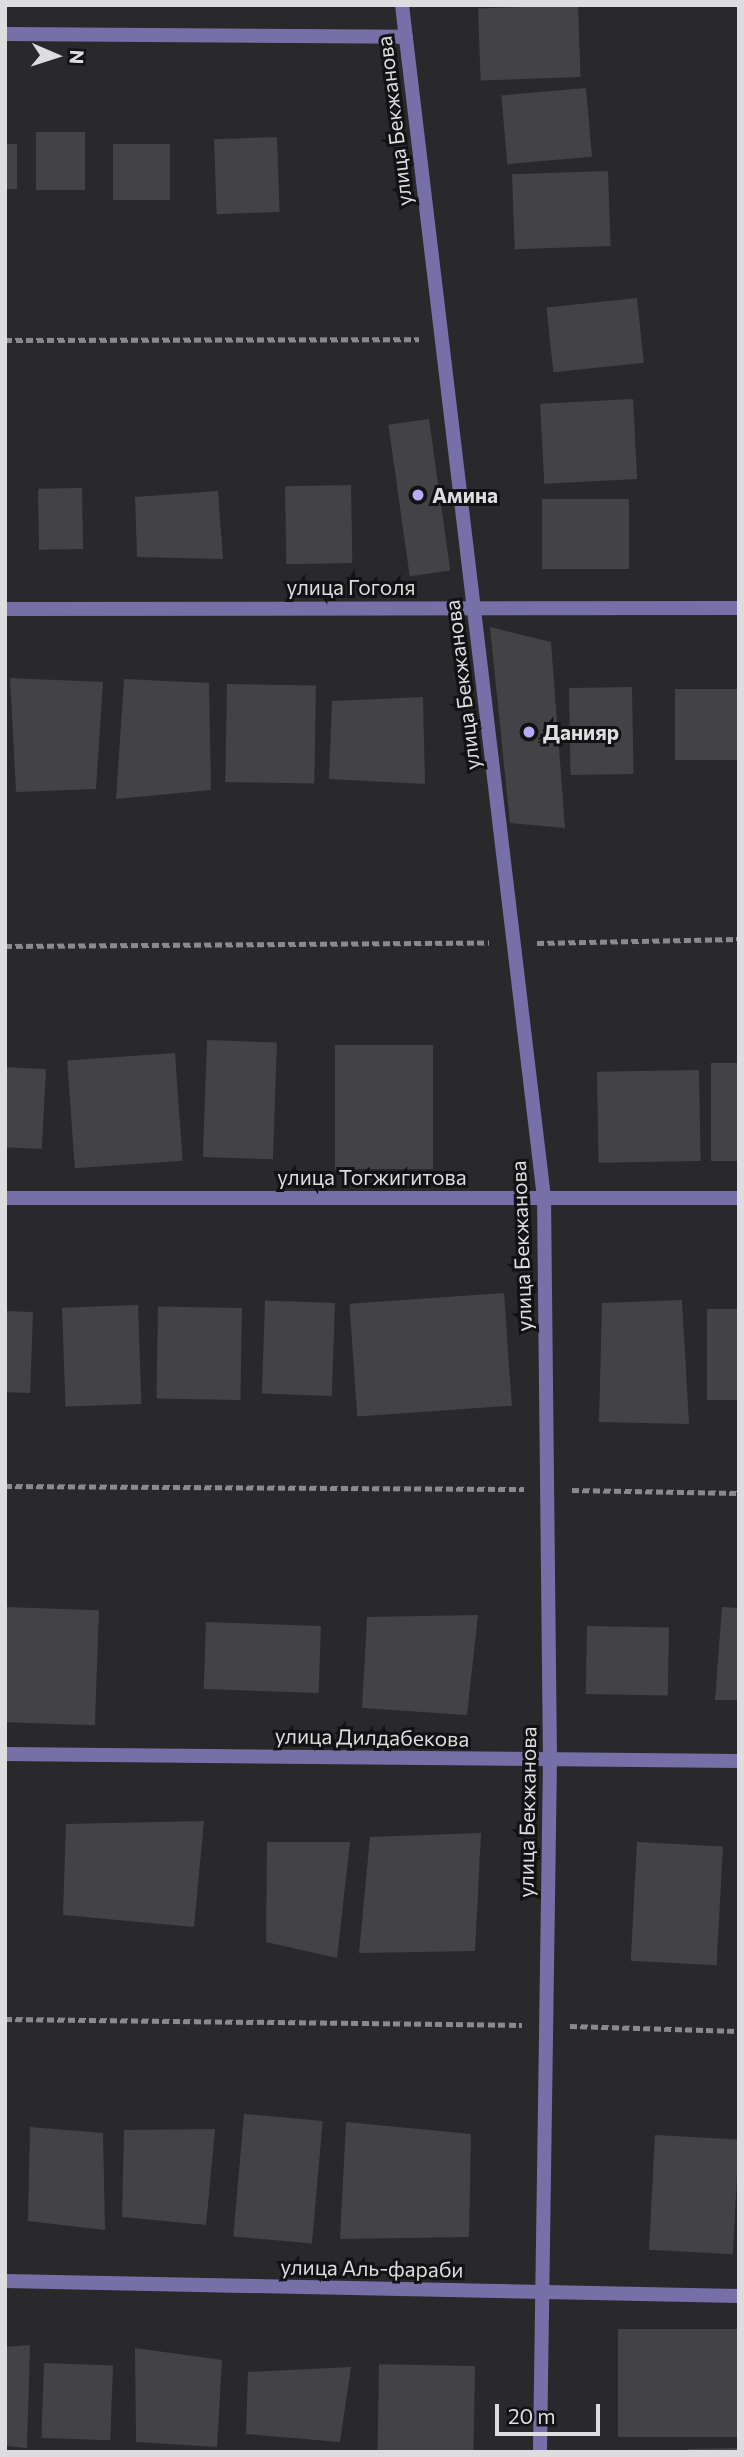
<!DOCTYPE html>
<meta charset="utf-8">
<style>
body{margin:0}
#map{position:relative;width:744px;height:2457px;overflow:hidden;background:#29292c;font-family:Commissioner,sans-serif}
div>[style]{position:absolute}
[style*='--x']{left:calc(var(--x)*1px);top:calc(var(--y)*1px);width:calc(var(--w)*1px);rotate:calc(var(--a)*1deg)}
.building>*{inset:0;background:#434346;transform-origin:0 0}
.path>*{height:4.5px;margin-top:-2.25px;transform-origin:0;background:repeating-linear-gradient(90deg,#8a8a8c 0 7px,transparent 0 10.5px)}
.street>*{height:14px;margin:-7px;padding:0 7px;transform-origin:7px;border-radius:7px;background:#7770a8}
.dots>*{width:19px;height:19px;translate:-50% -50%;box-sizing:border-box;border:4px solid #121214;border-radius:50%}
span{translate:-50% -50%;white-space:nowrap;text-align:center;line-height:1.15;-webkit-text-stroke:6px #121214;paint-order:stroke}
.street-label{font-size:21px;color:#dddddf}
.poi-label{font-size:21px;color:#dddddf;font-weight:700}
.left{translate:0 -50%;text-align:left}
.frame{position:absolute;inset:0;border:7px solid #dddddf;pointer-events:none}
.north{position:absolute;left:21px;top:21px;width:70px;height:70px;-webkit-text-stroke:5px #121214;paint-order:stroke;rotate:93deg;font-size:19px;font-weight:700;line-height:28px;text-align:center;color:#dddddf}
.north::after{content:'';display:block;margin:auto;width:24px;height:32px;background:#dddddf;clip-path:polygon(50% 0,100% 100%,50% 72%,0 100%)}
.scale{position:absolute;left:495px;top:2404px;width:105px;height:32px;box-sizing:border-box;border:4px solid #dddddf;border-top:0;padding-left:9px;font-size:21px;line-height:24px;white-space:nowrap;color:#dddddf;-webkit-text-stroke:5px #121214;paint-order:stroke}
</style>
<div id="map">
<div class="building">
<i style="left:578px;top:5px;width:72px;height:100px;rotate:88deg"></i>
<i style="left:586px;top:88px;width:69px;height:85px;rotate:85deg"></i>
<i style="left:36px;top:132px;width:49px;height:58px"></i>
<i style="left:277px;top:137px;width:75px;height:63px;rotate:88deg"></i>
<i style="left:5px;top:144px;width:12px;height:45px"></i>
<i style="left:113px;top:144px;width:57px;height:56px"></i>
<i style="left:608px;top:171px;width:75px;height:96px;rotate:88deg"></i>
<i style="left:637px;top:298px;width:65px;height:91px;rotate:84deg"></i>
<i style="left:633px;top:399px;width:80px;height:93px;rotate:87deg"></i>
<i style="left:429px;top:419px;width:153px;height:41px;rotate:82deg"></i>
<i style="left:351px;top:485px;width:78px;height:66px;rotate:89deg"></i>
<i style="left:82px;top:488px;width:61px;height:44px;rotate:89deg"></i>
<i style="clip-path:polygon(218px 491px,223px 559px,137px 557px,135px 497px)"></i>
<i style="left:629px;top:499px;width:70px;height:87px;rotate:90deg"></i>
<i style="clip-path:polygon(490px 627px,551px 642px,565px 828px,510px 823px)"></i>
<i style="clip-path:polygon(10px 678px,103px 682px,96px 789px,16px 792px)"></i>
<i style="clip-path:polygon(124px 679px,209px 683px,211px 790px,116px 799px)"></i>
<i style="left:227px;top:684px;width:89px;height:98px;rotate:1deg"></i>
<i style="left:632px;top:687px;width:87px;height:63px;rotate:89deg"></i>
<i style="left:675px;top:689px;width:64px;height:71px"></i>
<i style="clip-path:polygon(423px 697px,425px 784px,329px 779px,332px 701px)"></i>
<i style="left:207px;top:1040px;width:70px;height:117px;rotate:2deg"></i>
<i style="left:433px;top:1045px;width:124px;height:98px;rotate:90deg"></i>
<i style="left:175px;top:1053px;width:108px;height:108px;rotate:86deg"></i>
<i style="left:739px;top:1063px;width:98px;height:28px;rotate:90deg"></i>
<i style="left:5px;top:1067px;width:41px;height:80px;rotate:3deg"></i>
<i style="left:699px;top:1070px;width:91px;height:102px;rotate:89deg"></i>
<i style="left:504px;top:1293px;width:113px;height:155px;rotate:86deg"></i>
<i style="clip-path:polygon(682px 1300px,689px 1424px,599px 1422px,602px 1303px)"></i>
<i style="left:335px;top:1303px;width:93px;height:70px;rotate:92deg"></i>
<i style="left:138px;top:1305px;width:99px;height:76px;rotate:88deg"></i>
<i style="left:242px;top:1308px;width:92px;height:84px;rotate:91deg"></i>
<i style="left:707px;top:1309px;width:32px;height:91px"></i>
<i style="left:5px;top:1311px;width:28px;height:81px;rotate:2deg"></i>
<i style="left:5px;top:1607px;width:94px;height:115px;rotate:2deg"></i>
<i style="clip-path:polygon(722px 1607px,739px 1608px,739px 1700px,715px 1700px)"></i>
<i style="clip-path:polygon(478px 1615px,467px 1715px,362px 1708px,367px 1617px)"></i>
<i style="left:206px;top:1622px;width:115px;height:67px;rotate:2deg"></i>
<i style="left:587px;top:1626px;width:82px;height:68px;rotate:1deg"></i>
<i style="clip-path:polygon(204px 1821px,194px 1927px,63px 1915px,66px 1824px)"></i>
<i style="clip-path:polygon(481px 1833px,475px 1951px,359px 1953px,370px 1837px)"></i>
<i style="clip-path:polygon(267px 1842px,350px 1842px,337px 1958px,266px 1942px)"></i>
<i style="left:637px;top:1842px;width:86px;height:119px;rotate:3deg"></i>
<i style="left:244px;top:2114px;width:79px;height:123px;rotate:5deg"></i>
<i style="clip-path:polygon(346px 2122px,471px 2134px,469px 2237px,340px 2239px)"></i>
<i style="clip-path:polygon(30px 2127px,103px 2133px,105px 2230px,28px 2221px)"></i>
<i style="clip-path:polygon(215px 2129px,206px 2225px,122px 2217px,124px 2130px)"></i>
<i style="left:655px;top:2135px;width:84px;height:115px;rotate:3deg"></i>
<i style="left:618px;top:2329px;width:121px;height:108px"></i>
<i style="clip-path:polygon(30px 2345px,27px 2448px,5px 2446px,5px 2347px)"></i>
<i style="clip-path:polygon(135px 2348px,222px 2360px,217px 2447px,136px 2442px)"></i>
<i style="left:44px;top:2363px;width:69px;height:75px;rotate:2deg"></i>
<i style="left:475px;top:2366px;width:86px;height:96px;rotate:91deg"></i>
<i style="clip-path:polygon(351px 2367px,340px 2442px,246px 2434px,248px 2372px)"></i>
<i style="clip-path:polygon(739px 2448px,739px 2452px,688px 2452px,688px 2449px)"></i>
</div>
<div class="path">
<i style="--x:5;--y:340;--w:414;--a:-0.1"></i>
<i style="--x:537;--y:943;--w:202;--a:-1.1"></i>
<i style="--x:5;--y:946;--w:484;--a:-0.4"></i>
<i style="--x:5;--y:1486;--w:519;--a:0.33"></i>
<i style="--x:572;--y:1490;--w:167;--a:1"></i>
<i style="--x:5;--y:2019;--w:517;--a:0.66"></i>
<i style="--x:570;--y:2026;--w:169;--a:1.7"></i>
</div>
<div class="street">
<i style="--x:402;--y:5;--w:1200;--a:83.21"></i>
<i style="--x:544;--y:1197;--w:563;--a:89.39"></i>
<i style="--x:550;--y:1760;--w:692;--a:90.83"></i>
<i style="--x:5;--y:34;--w:401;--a:0.4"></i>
<i style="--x:5;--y:609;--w:734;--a:-0.08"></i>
<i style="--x:5;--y:1198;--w:734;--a:0"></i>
<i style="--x:5;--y:1754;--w:734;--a:0.55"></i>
<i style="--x:5;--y:2281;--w:734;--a:1.17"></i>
</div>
<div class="dots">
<i style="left:418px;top:495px;background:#b5acf8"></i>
<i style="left:529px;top:732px;background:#b5acf8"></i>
</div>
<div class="street-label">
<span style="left:394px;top:121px;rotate:-97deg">улица Бекжанова</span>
<span style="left:351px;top:587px">улица Гоголя</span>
<span style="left:462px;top:685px;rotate:-97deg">улица Бекжанова</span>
<span style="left:372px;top:1177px">улица Тогжигитова</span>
<span style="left:521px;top:1246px;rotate:-92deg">улица Бекжанова</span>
<span style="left:372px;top:1737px;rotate:1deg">улица Дилдабекова</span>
<span style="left:527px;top:1812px;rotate:-89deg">улица Бекжанова</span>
<span style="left:372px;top:2268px;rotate:1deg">улица Аль-фараби</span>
</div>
<div class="poi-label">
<span class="left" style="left:432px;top:495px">Амина</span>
<span class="left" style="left:543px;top:732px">Данияр</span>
</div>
<div class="frame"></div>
<div class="north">N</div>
<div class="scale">20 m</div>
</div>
